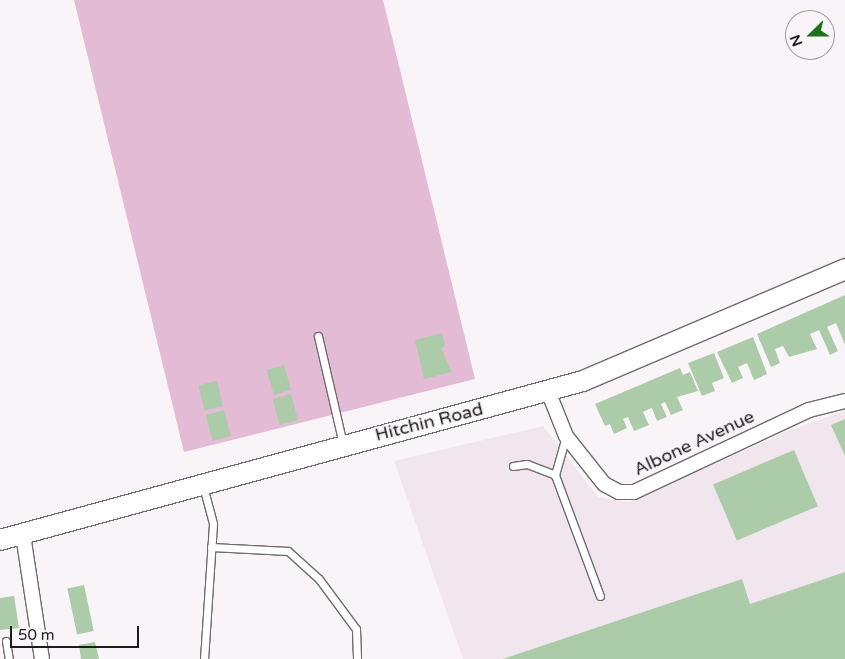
<!DOCTYPE html>
<style>
body{margin:0}
#map{position:relative;width:845px;height:659px;overflow:hidden;background:#f9f4f7;font-family:"Varela Round",sans-serif}
div>[style]{position:absolute}
[style*='--x']{left:calc(var(--x)*1px);top:calc(var(--y)*1px);width:calc(var(--w)*1px);rotate:calc(var(--a)*1deg)}
.built>*{inset:0;background:#f2e6ee}
.green>*{inset:0;background:#e4bbd5}
.building>*{inset:0;background:#accba9;transform-origin:0 0}
.roads{filter:drop-shadow(1px 0 #706b6e) drop-shadow(-1px 0 #706b6e) drop-shadow(0 1px #706b6e) drop-shadow(0 -1px #706b6e)}
.lane>*{height:7px;margin:-3.5px;padding:0 3.5px;transform-origin:3.5px;border-radius:3.5px;background:#fff}
.street>*{height:14px;margin:-7px;padding:0 7px;transform-origin:7px;border-radius:7px;background:#fff}
.secondary>*{height:20px;margin:-10px;padding:0 10px;transform-origin:10px;border-radius:10px;background:#fff}
span{translate:-50% -50%;white-space:nowrap;text-align:center;line-height:1.15;-webkit-text-stroke:4px #f9f4f7;paint-order:stroke}
.street-label{font-size:18px;color:#1d1b1c}
.north{position:absolute;left:785px;top:10px;width:50px;height:50px;box-sizing:border-box;background:#f9f4f7;border:1px solid #a19d9f;border-radius:50%;rotate:248deg;font-size:14px;font-weight:700;line-height:20px;text-align:center;color:#1d1b1c}
.north::after{content:'';display:block;margin:auto;width:18px;height:22px;background:#1d711a;clip-path:polygon(50% 0,100% 100%,50% 72%,0 100%)}
.scale{position:absolute;left:10px;top:626px;width:129px;height:22px;box-sizing:border-box;border:2px solid #1d1b1c;border-top:0;padding-left:6px;font-size:15px;line-height:18px;white-space:nowrap;color:#1d1b1c;-webkit-text-stroke:4px #f9f4f7;paint-order:stroke}
</style>
<div id="map">
<div class="built">
<i style="clip-path:polygon(845px 411px,845px 659px,463px 659px,394px 461px,543px 426px,598px 497px,629px 502px,790px 430px)"></i>
</div>
<div class="green">
<i style="clip-path:polygon(74px 0,383px 0,475px 379px,184px 452px)"></i>
</div>
<div class="building">
<i style="clip-path:polygon(845px 295px,845px 345px,836px 323px,827px 327px,838px 351px,830px 355px,819px 330px,810px 334px,817px 349px,789px 357px,783px 346px,775px 349px,780px 363px,771px 367px,757px 334px)"></i>
<i style="clip-path:polygon(442px 333px,445px 346px,441px 348px,452px 372px,424px 379px,415px 340px)"></i>
<i style="clip-path:polygon(753px 337px,767px 374px,754px 380px,747px 363px,738px 367px,743px 378px,732px 383px,717px 352px)"></i>
<i style="clip-path:polygon(714px 353px,724px 378px,712px 383px,715px 391px,702px 396px,688px 363px)"></i>
<i style="left:284px;top:365px;width:26px;height:18px;rotate:74deg"></i>
<i style="clip-path:polygon(680px 368px,683px 375px,690px 372px,698px 391px,677px 397px,683px 410px,671px 415px,665px 402px,661px 404px,667px 417px,657px 421px,652px 408px,647px 410px,643px 412px,649px 425px,634px 431px,628px 417px,623px 419px,627px 428px,614px 434px,610px 424px,605px 426px,595px 404px)"></i>
<i style="left:217px;top:381px;width:26px;height:19px;rotate:77deg"></i>
<i style="left:291px;top:394px;width:27px;height:19px;rotate:75deg"></i>
<i style="left:224px;top:410px;width:27px;height:19px;rotate:75deg"></i>
<i style="clip-path:polygon(845px 419px,845px 456px,831px 425px)"></i>
<i style="left:794px;top:450px;width:61px;height:88px;rotate:67deg"></i>
<i style="clip-path:polygon(845px 572px,845px 659px,503px 659px,742px 579px,750px 604px)"></i>
<i style="left:84px;top:585px;width:47px;height:17px;rotate:78deg"></i>
<i style="clip-path:polygon(14px 596px,19px 628px,0 630px,0 598px)"></i>
<i style="clip-path:polygon(95px 642px,99px 659px,81px 659px,79px 645px)"></i>
</div>
<div class="roads">
<div class="lane">
<i style="--x:318;--y:336;--w:111;--a:77"></i>
<i style="--x:566;--y:436;--w:41;--a:105.8"></i>
<i style="--x:555;--y:475;--w:129;--a:69.6"></i>
<i style="--x:513;--y:466;--w:14;--a:-8"></i>
<i style="--x:527;--y:464;--w:30;--a:21"></i>
<i style="--x:203;--y:486;--w:39;--a:75"></i>
<i style="--x:213;--y:524;--w:135;--a:93.8"></i>
<i style="--x:211;--y:547;--w:77;--a:3"></i>
<i style="--x:288;--y:551;--w:42;--a:42.1"></i>
<i style="--x:319;--y:579;--w:62;--a:53.5"></i>
<i style="--x:356;--y:629;--w:30;--a:88"></i>
<i style="--x:6;--y:641;--w:18;--a:81"></i>
</div>
<div class="street">
<i style="--x:548;--y:391;--w:48;--a:68.2"></i>
<i style="--x:566;--y:436;--w:61;--a:51.6"></i>
<i style="--x:604;--y:484;--w:17;--a:28"></i>
<i style="--x:619;--y:492;--w:15;--a:0"></i>
<i style="--x:634;--y:492;--w:193;--a:-25.1"></i>
<i style="--x:809;--y:410;--w:37;--a:-14"></i>
<i style="--x:23;--y:535;--w:125;--a:81.3"></i>
</div>
<div class="secondary">
<i style="--x:0;--y:540;--w:604;--a:-15.26"></i>
<i style="--x:583;--y:381;--w:285;--a:-23.1"></i>
</div>
</div>
<div class="street-label">
<span style="left:429px;top:422px;rotate:-14deg">Hitchin Road</span>
<span style="left:694px;top:443px;rotate:-25deg">Albone Avenue</span>
</div>
<div class="north">N</div>
<div class="scale">50 m</div>
</div>
